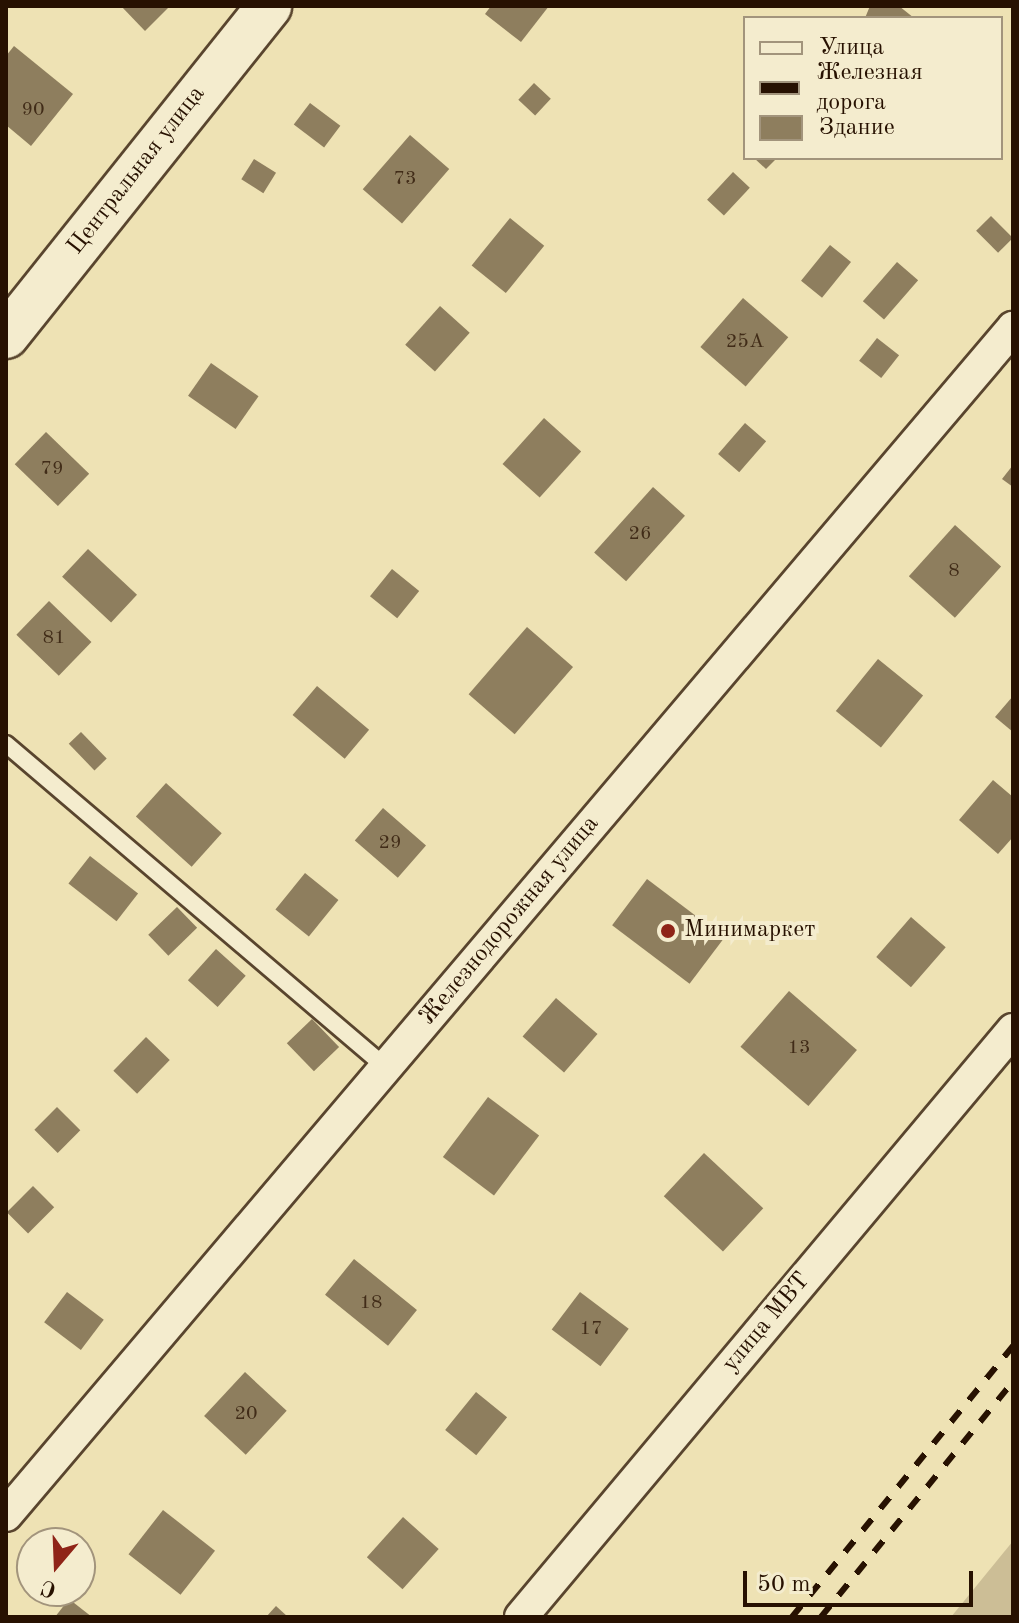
<!DOCTYPE html>
<meta charset="utf-8">
<style>
body{margin:0}
#map{position:relative;width:1019px;height:1623px;overflow:hidden;background:#eee2b4;font-family:"Old Standard TT",serif}
div>[style]{position:absolute}
[style*='--x']{left:calc(var(--x)*1px);top:calc(var(--y)*1px);width:calc(var(--w)*1px);rotate:calc(var(--a)*1deg)}
.green>*{inset:0;background:#ccbe96}
.building>*{inset:0;background:#8e7e5e;transform-origin:0 0}
.roads{filter:drop-shadow(2px 0 #59452e) drop-shadow(-2px 0 #59452e) drop-shadow(0 2px #59452e) drop-shadow(0 -2px #59452e)}
.lane>*{height:16px;margin:-8px;padding:0 8px;transform-origin:8px;border-radius:8px;background:#f4ecce}
.street>*{height:32px;margin:-16px;padding:0 16px;transform-origin:16px;border-radius:16px;background:#f4ecce}
.secondary>*{height:44px;margin:-22px;padding:0 22px;transform-origin:22px;border-radius:22px;background:#f4ecce}
.rail>*{height:6px;margin-top:-3px;transform-origin:0;background:repeating-linear-gradient(90deg,#271101 0 14px,transparent 0 28px)}
.dots>*{width:22px;height:22px;translate:-50% -50%;box-sizing:border-box;border:4px solid #f4ecce;border-radius:50%}
span{translate:-50% -50%;white-space:nowrap;text-align:center;line-height:1.15;-webkit-text-stroke:8px #f4ecce;paint-order:stroke}
.number-label{font-size:20px;color:#412c18}
.number-label span{-webkit-text-stroke-width:0}
.street-label{font-size:24px;color:#271101}
.poi-label{font-size:24px;color:#271101}
.left{translate:0 -50%;text-align:left}
.frame{position:absolute;inset:0;border:8px solid #271101;pointer-events:none}
.legend{position:absolute;left:743px;top:16px;width:260px;height:144px;box-sizing:border-box;background:#f4ecce;border:2px solid #a2947c;margin:0;padding:10px 14px;list-style:none;font-size:24px;color:#271101}
.legend li{display:flex;align-items:center;gap:16px;height:40px}
.legend b{width:40px;border:2px solid #a2947c}
.north{position:absolute;left:16px;top:1527px;width:80px;height:80px;box-sizing:border-box;background:#f4ecce;border:2px solid #a2947c;border-radius:50%;rotate:199deg;font-size:22px;font-weight:700;line-height:32px;text-align:center;color:#271101}
.north::after{content:'';display:block;margin:auto;width:28px;height:36px;background:#8f2418;clip-path:polygon(50% 0,100% 100%,50% 72%,0 100%)}
.scale{position:absolute;left:743px;top:1571px;width:230px;height:36px;box-sizing:border-box;border:4px solid #271101;border-top:0;padding-left:10px;font-size:24px;line-height:28px;white-space:nowrap;color:#271101;-webkit-text-stroke:6px #f4ecce;paint-order:stroke}
</style>
<div id="map">
<div class="green">
<i style="clip-path:polygon(1013px 1541px,1013px 1617px,951px 1617px)"></i>
</div>
<div class="building">
<i style="clip-path:polygon(121px 6px,170px 6px,145px 31px)"></i>
<i style="clip-path:polygon(491px 6px,549px 6px,521px 42px,485px 14px)"></i>
<i style="clip-path:polygon(870px 6px,899px 6px,914px 18px,865px 18px)"></i>
<i style="clip-path:polygon(14px 46px,73px 94px,31px 146px,6px 125px,6px 56px)"></i>
<i style="left:534px;top:83px;width:23px;height:23px;rotate:43deg"></i>
<i style="left:310px;top:103px;width:38px;height:27px;rotate:37deg"></i>
<i style="left:410px;top:135px;width:52px;height:72px;rotate:41deg"></i>
<i style="clip-path:polygon(754px 158px,777px 158px,766px 169px)"></i>
<i style="left:254px;top:159px;width:26px;height:24px;rotate:32deg"></i>
<i style="left:733px;top:172px;width:23px;height:38px;rotate:43deg"></i>
<i style="left:991px;top:216px;width:31px;height:21px;rotate:45deg"></i>
<i style="left:510px;top:218px;width:44px;height:61px;rotate:39deg"></i>
<i style="left:830px;top:245px;width:27px;height:46px;rotate:39deg"></i>
<i style="left:897px;top:262px;width:28px;height:52px;rotate:41deg"></i>
<i style="left:743px;top:298px;width:60px;height:65px;rotate:41deg"></i>
<i style="left:440px;top:306px;width:40px;height:52px;rotate:42deg"></i>
<i style="left:877px;top:338px;width:28px;height:29px;rotate:38deg"></i>
<i style="left:211px;top:363px;width:58px;height:40px;rotate:35deg"></i>
<i style="left:544px;top:418px;width:50px;height:62px;rotate:42deg"></i>
<i style="left:745px;top:423px;width:28px;height:41px;rotate:41deg"></i>
<i style="left:46px;top:432px;width:60px;height:45px;rotate:44deg"></i>
<i style="clip-path:polygon(1013px 465px,1013px 487px,1002px 479px)"></i>
<i style="left:653px;top:487px;width:43px;height:88px;rotate:42deg"></i>
<i style="left:955px;top:525px;width:62px;height:69px;rotate:42deg"></i>
<i style="left:88px;top:549px;width:67px;height:38px;rotate:43deg"></i>
<i style="left:392px;top:569px;width:35px;height:35px;rotate:39deg"></i>
<i style="left:49px;top:601px;width:59px;height:47px;rotate:44deg"></i>
<i style="left:527px;top:627px;width:61px;height:89px;rotate:41deg"></i>
<i style="left:878px;top:659px;width:58px;height:67px;rotate:39deg"></i>
<i style="left:317px;top:686px;width:68px;height:38px;rotate:40deg"></i>
<i style="clip-path:polygon(1013px 696px,1013px 732px,995px 717px)"></i>
<i style="left:81px;top:732px;width:37px;height:17px;rotate:46deg"></i>
<i style="clip-path:polygon(993px 780px,1013px 797px,1013px 837px,998px 854px,959px 820px)"></i>
<i style="left:166px;top:783px;width:75px;height:45px;rotate:42deg"></i>
<i style="left:383px;top:808px;width:57px;height:43px;rotate:41deg"></i>
<i style="left:90px;top:856px;width:61px;height:35px;rotate:38deg"></i>
<i style="left:305px;top:873px;width:43px;height:47px;rotate:39deg"></i>
<i style="left:647px;top:879px;width:97px;height:58px;rotate:37deg"></i>
<i style="left:177px;top:907px;width:29px;height:40px;rotate:46deg"></i>
<i style="left:911px;top:917px;width:46px;height:53px;rotate:41deg"></i>
<i style="left:216px;top:949px;width:40px;height:42px;rotate:42deg"></i>
<i style="left:789px;top:991px;width:90px;height:74px;rotate:41deg"></i>
<i style="left:556px;top:998px;width:55px;height:51px;rotate:41deg"></i>
<i style="left:312px;top:1019px;width:39px;height:35px;rotate:46deg"></i>
<i style="left:146px;top:1037px;width:33px;height:47px;rotate:44deg"></i>
<i style="left:488px;top:1097px;width:64px;height:75px;rotate:37deg"></i>
<i style="left:57px;top:1107px;width:33px;height:32px;rotate:45deg"></i>
<i style="left:704px;top:1153px;width:81px;height:59px;rotate:43deg"></i>
<i style="left:33px;top:1186px;width:30px;height:37px;rotate:45deg"></i>
<i style="left:354px;top:1259px;width:81px;height:46px;rotate:39deg"></i>
<i style="left:67px;top:1292px;width:46px;height:38px;rotate:37deg"></i>
<i style="left:580px;top:1292px;width:61px;height:47px;rotate:37deg"></i>
<i style="left:245px;top:1372px;width:57px;height:60px;rotate:43deg"></i>
<i style="left:476px;top:1392px;width:40px;height:49px;rotate:39deg"></i>
<i style="left:163px;top:1510px;width:66px;height:56px;rotate:38deg"></i>
<i style="left:403px;top:1517px;width:48px;height:54px;rotate:42deg"></i>
<i style="clip-path:polygon(69px 1599px,92px 1617px,55px 1617px)"></i>
<i style="clip-path:polygon(276px 1606px,288px 1617px,266px 1617px)"></i>
</div>
<div class="roads">
<div class="lane">
<i style="--x:6;--y:744;--w:499;--a:40.4"></i>
</div>
<div class="street">
<i style="--x:6;--y:1515;--w:1557;--a:-49.69"></i>
<i style="--x:521;--y:1617;--w:766;--a:-50.03"></i>
</div>
<div class="secondary">
<i style="--x:6;--y:336;--w:422;--a:-51.4"></i>
</div>
</div>
<div class="rail">
<i style="--x:792;--y:1617;--w:350;--a:-50.8"></i>
<i style="--x:821;--y:1617;--w:303;--a:-50.8"></i>
</div>
<div class="dots">
<i style="left:668px;top:931px;background:#8f2418"></i>
</div>
<div class="number-label">
<span style="left:33px;top:110px">90</span>
<span style="left:405px;top:179px">73</span>
<span style="left:745px;top:342px">25А</span>
<span style="left:52px;top:469px">79</span>
<span style="left:640px;top:534px">26</span>
<span style="left:954px;top:571px">8</span>
<span style="left:54px;top:638px">81</span>
<span style="left:390px;top:843px">29</span>
<span style="left:799px;top:1048px">13</span>
<span style="left:371px;top:1303px">18</span>
<span style="left:591px;top:1329px">17</span>
<span style="left:246px;top:1414px">20</span>
</div>
<div class="street-label">
<span style="left:137px;top:171px;rotate:-52deg">Центральная улица</span>
<span style="left:510px;top:921px;rotate:-50deg">Железнодорожная улица</span>
<span style="left:767px;top:1323px;rotate:-50deg">улица МВТ</span>
</div>
<div class="poi-label">
<span class="left" style="left:684px;top:931px">Минимаркет</span>
</div>
<div class="frame"></div>
<ul class="legend">
<li><b style="height:10px;background:#f4ecce"></b>Улица</li>
<li><b style="height:10px;background:#271101"></b>Железная дорога</li>
<li><b style="height:22px;background:#8e7e5e"></b>Здание</li>
</ul>
<div class="north">С</div>
<div class="scale">50 m</div>
</div>
